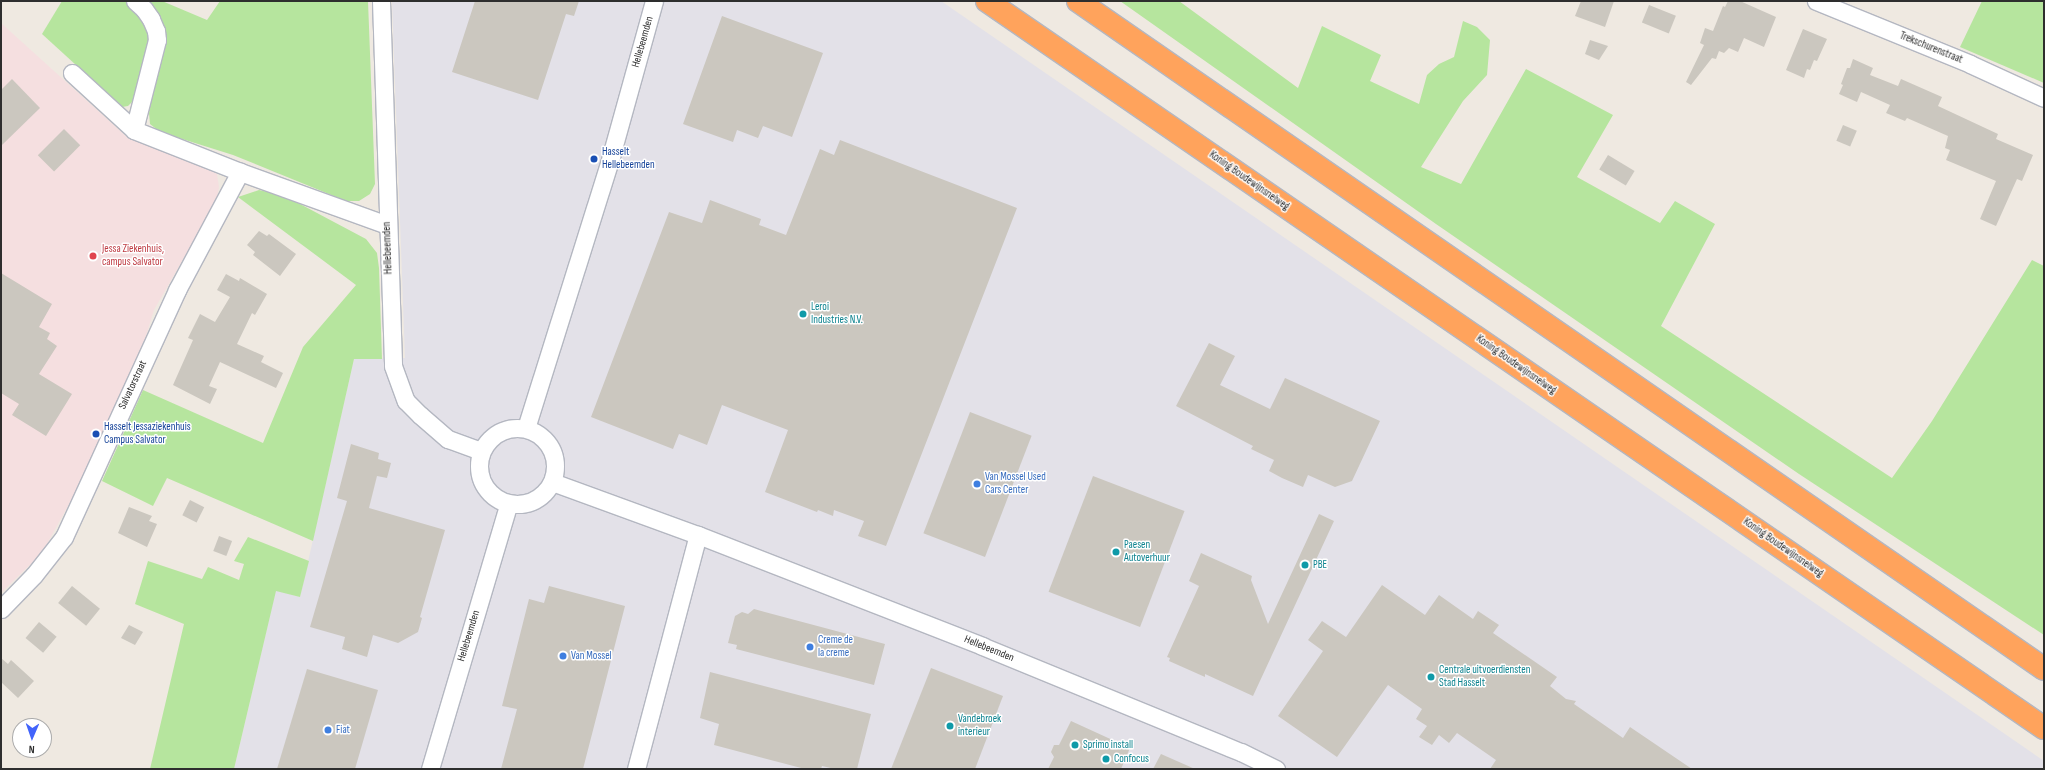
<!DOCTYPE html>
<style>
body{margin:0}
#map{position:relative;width:2045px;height:770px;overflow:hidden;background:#efe9e1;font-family:"Sofia Sans Condensed",sans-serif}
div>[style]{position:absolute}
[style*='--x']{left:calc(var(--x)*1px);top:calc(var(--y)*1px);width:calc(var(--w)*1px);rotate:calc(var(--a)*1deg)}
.industrial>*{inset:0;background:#e3e1e8}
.medical>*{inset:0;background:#f5dfe0}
.green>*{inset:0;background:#b6e59e}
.building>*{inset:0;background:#cbc7bf;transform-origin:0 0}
.roads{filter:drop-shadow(1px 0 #b4b7c1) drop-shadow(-1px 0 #b4b7c1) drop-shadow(0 1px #b4b7c1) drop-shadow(0 -1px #b4b7c1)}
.minor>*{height:17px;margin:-8.5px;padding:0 8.5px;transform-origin:8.5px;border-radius:8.5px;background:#fff}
.minor>.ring{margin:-8.5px;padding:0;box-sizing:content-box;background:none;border:17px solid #fff;border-radius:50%}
.highway>*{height:22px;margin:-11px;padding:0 11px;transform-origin:11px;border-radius:11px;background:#ffa35c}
.dots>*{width:11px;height:11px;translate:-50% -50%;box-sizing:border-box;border:2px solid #fff;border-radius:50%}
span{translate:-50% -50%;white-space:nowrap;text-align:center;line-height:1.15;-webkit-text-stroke:3px #fff;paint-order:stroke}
.street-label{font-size:11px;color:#2e2e2e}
.transit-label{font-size:11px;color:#164399}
.left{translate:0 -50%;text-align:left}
.health-label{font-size:11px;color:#be3a42}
.culture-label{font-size:11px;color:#0d838f}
.shop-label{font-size:11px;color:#366cbe}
.frame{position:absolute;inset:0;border:2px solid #2e2e2e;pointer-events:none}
.north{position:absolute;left:12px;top:718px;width:40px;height:40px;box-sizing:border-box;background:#fff;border:1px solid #ababab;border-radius:50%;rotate:182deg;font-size:11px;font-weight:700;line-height:16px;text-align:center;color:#2e2e2e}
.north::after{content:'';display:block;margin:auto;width:14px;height:18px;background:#4264fb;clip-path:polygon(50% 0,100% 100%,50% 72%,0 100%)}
</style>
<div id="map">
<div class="industrial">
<i style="clip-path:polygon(392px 1px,941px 1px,2044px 761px,2044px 766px,2041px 769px,234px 769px,276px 590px,300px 597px,354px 359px,405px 358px)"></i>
</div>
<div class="medical">
<i style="clip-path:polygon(1px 23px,128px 138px,190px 160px,217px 174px,219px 187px,216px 202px,154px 310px,145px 339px,73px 497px,42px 553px,1px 593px)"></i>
</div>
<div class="green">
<i style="clip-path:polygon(62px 1px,124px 1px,131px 4px,147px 24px,150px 46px,132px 102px,128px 106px,122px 107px,42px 34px)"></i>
<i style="clip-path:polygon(144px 1px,162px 1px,207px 20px,220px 1px,368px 1px,375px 184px,370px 194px,359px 201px,346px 201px,233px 155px,160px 132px,150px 124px,149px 113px,155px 78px)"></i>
<i style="clip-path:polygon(1120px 1px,1179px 1px,1298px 88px,1322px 26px,1381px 55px,1370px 81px,1419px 104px,1427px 75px,1439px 64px,1454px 57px,1463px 21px,1477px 27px,1490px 40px,1487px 75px,1463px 101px,1421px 167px,1461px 184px,1526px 69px,1613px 115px,1577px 177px,1660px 223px,1675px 201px,1715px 224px,1661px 326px,1892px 478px,1932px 421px,2032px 260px,2044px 266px,2044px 635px,1799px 474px,1436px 224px)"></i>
<i style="clip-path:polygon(1982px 1px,2044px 1px,2044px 83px,1960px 47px)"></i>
<i style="clip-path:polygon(259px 190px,285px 196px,366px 239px,377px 253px,379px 268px,382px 359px,354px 359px,313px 541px,167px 478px,153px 506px,102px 481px,143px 390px,263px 443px,303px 347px,356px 285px,238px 197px)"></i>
<i style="clip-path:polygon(248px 537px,309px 561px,300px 597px,276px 591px,234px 769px,150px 769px,184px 624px,135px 604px,148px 561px,202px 579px,208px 567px,239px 580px,244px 564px,234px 561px)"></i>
</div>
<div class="building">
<i style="clip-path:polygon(475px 1px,579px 1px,574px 16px,566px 14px,538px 100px,452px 72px)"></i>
<i style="clip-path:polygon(1581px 1px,1614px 1px,1605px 27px,1575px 16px)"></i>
<i style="clip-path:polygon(1728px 1px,1740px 1px,1776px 17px,1764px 47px,1744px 38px,1738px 52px,1729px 48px,1724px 53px,1719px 51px,1716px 59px,1712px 58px,1691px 85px,1686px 82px,1704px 45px,1700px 43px,1705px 28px,1713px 31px,1723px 6px,1725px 7px)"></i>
<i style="left:1649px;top:5px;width:29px;height:19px;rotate:22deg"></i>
<i style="clip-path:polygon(722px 16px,823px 53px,792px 137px,763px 126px,758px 138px,737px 130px,733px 142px,683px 124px)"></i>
<i style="clip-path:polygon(1803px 29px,1827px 39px,1817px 61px,1814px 60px,1810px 70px,1807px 69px,1804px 78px,1786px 70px)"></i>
<i style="clip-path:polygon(1590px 40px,1608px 46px,1599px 60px,1585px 54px)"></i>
<i style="clip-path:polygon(1853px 59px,1873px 68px,1870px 75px,1898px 86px,1901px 79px,1942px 97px,1938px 106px,1998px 134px,1996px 139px,2033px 155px,2022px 181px,2017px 179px,1996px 226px,1980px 219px,1996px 181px,1946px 160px,1950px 150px,1945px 148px,1948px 136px,1907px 118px,1905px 121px,1886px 113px,1890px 105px,1861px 92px,1857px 102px,1839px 94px,1843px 85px,1841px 84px,1847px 68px,1850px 68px)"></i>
<i style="clip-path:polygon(12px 79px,40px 108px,1px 146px,1px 90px)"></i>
<i style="left:1843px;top:125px;width:15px;height:17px;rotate:23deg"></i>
<i style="left:64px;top:129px;width:23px;height:37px;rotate:45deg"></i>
<i style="clip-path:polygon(840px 140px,1017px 208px,886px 546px,858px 536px,864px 521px,834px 510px,833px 516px,818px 510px,817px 512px,765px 492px,788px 430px,722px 405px,707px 445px,679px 434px,673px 449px,591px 417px,669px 212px,702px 223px,710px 200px,761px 219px,759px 225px,786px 235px,820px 149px,834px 155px)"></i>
<i style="left:1608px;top:155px;width:31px;height:17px;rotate:31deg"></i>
<i style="clip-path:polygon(259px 231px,267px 236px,269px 234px,296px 254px,280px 276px,253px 255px,255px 252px,247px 245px)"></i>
<i style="clip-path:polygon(1px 273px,52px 304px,39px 327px,50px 333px,47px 339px,57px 346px,39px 374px,72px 394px,46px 436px,12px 415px,19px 404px,1px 393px)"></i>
<i style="clip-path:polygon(226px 274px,239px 281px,240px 278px,267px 294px,255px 315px,252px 313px,237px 344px,264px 356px,261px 362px,283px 373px,276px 388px,220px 362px,209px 386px,217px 389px,210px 404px,173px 385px,193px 340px,188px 338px,200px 314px,215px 322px,230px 297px,217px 290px)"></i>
<i style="clip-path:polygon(1209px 343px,1235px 356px,1220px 385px,1270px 409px,1285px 378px,1380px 421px,1352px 481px,1335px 487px,1308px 475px,1303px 487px,1282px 478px,1269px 471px,1274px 460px,1251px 449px,1253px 446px,1176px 406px)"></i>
<i style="left:970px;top:412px;width:66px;height:130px;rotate:21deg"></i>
<i style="clip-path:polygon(351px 444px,379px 453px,378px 459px,391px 463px,387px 478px,377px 476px,369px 508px,445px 530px,420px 617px,422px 618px,418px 632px,398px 643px,373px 635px,367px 657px,342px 649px,345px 637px,310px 627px,347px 501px,337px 498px)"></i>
<i style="left:1093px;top:476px;width:98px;height:124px;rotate:21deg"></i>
<i style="left:190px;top:500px;width:16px;height:17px;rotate:27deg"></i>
<i style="clip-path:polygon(129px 507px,152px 516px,149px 521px,157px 524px,147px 547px,118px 533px)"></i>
<i style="clip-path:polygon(1319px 514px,1334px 521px,1253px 696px,1205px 674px,1205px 677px,1169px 661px,1170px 658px,1167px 657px,1199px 586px,1189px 581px,1201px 553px,1252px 576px,1251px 580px,1268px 624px)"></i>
<i style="left:219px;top:536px;width:14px;height:16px;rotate:21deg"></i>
<i style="clip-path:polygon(1382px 585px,1425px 615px,1439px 595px,1473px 619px,1478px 611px,1499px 625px,1493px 633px,1557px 677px,1550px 686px,1566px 699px,1576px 701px,1574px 704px,1623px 738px,1630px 727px,1692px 769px,1490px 769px,1496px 760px,1457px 733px,1449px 743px,1439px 735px,1432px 745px,1419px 737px,1427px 726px,1416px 719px,1422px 709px,1388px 685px,1337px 757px,1278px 716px,1323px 651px,1308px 640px,1322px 621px,1346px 637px)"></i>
<i style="left:72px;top:586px;width:36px;height:22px;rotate:39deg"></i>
<i style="clip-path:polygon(549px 586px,625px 606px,583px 769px,501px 769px,517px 709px,502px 706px,529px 599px,544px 603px)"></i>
<i style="clip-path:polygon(754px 609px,885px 644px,874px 685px,736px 649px,737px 645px,728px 643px,735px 616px,742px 612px,748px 614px)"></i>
<i style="left:39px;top:622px;width:23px;height:21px;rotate:40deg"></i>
<i style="clip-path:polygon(129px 625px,143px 632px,135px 645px,121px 638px)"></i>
<i style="clip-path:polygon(1px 658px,8px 664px,11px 660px,34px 681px,18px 698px,1px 682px)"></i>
<i style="clip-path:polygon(931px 668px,1003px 696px,975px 769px,891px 769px)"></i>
<i style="clip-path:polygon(307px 669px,378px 690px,355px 769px,277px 769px)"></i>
<i style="clip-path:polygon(710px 672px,871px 714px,857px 769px,835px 769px,822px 766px,821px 769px,805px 769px,714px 745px,719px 724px,700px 718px)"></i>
<i style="clip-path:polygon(1071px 721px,1130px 748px,1121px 769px,1048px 769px,1054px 757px,1051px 752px,1054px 745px,1059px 745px)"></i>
<i style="clip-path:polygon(1161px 754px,1195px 769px,1153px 769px)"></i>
</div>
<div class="roads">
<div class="minor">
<i style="--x:381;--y:1;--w:365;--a:88.1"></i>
<i style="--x:393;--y:366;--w:37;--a:70"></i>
<i style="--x:406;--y:401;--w:20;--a:45"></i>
<i style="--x:420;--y:415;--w:37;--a:41"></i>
<i style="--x:448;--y:439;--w:35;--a:20"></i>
<i style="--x:1816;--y:1;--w:166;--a:22.2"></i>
<i style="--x:1970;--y:64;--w:81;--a:24.7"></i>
<i style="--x:72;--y:73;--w:84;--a:42.6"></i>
<i style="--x:134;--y:130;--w:114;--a:21.6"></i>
<i style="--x:240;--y:172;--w:156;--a:19.8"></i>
<i style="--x:134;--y:130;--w:93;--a:-75.7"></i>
<i style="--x:157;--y:40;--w:9;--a:-96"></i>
<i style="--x:156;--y:31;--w:13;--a:-113"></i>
<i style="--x:151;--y:19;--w:12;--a:-125"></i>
<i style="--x:144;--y:9;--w:12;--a:-138"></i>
<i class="ring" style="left:479px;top:428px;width:59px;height:59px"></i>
<i style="--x:526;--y:428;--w:285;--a:-72.6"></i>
<i style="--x:611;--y:156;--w:161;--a:-74.5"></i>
<i style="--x:552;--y:482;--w:155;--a:20"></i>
<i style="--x:698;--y:535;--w:305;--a:21.3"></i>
<i style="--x:982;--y:646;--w:280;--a:22.3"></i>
<i style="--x:1241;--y:752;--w:39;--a:26"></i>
<i style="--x:1;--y:609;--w:47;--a:-45.9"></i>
<i style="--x:34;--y:575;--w:48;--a:-51.7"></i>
<i style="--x:64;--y:537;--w:272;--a:-65.4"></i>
<i style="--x:177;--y:290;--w:134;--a:-61.9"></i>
<i style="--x:430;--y:769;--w:277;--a:-73.5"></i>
<i style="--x:636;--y:769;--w:242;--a:-75.2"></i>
</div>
<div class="highway">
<i style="--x:987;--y:1;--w:1283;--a:34.52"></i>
<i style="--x:1078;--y:1;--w:1174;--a:34.66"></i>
</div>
</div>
<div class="dots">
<i style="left:594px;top:159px;background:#1a4fb4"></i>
<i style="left:93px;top:256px;background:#e0444e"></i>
<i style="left:803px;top:314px;background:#0f9aa8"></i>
<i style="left:96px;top:434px;background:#1a4fb4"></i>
<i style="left:977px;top:484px;background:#3f7fe0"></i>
<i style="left:1116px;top:552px;background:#0f9aa8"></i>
<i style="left:1305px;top:565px;background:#0f9aa8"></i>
<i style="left:810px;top:647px;background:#3f7fe0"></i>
<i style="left:563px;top:656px;background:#3f7fe0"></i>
<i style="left:1431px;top:677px;background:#0f9aa8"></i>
<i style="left:950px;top:726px;background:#0f9aa8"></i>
<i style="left:328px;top:730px;background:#3f7fe0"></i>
<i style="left:1075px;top:745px;background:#0f9aa8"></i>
<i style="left:1106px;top:759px;background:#0f9aa8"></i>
</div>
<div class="street-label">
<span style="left:643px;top:42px;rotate:-74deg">Hellebeemden</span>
<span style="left:1931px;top:48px;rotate:22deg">Trekschurenstraat</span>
<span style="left:1249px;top:181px;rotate:35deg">Koning Boudewijnsnelweg</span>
<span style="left:388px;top:248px;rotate:-92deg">Hellebeemden</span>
<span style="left:1516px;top:365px;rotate:35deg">Koning Boudewijnsnelweg</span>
<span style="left:133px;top:385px;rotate:-65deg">Salvatorstraat</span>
<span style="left:1783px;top:548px;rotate:35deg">Koning Boudewijnsnelweg</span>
<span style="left:469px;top:636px;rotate:-73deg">Hellebeemden</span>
<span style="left:989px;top:649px;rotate:22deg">Hellebeemden</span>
</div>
<div class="transit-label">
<span class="left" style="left:602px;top:159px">Hasselt<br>Hellebeemden</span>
<span class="left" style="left:104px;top:434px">Hasselt Jessaziekenhuis<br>Campus Salvator</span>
</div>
<div class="health-label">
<span class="left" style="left:102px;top:256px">Jessa Ziekenhuis,<br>campus Salvator</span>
</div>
<div class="culture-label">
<span class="left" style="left:811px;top:314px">Leroi<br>Industries N.V.</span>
<span class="left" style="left:1124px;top:552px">Paesen<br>Autoverhuur</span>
<span class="left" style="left:1313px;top:565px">PBE</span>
<span class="left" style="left:1439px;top:677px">Centrale uitvoerdiensten<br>Stad Hasselt</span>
<span class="left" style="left:958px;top:726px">Vandebroek<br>interieur</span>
<span class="left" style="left:1083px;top:745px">Sprimo install</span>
<span class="left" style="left:1114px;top:759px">Confocus</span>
</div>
<div class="shop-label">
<span class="left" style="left:985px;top:484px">Van Mossel Used<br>Cars Center</span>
<span class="left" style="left:818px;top:647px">Creme de<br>la creme</span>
<span class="left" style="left:571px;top:656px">Van Mossel</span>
<span class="left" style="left:336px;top:730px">Fiat</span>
</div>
<div class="frame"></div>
<div class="north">N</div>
</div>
